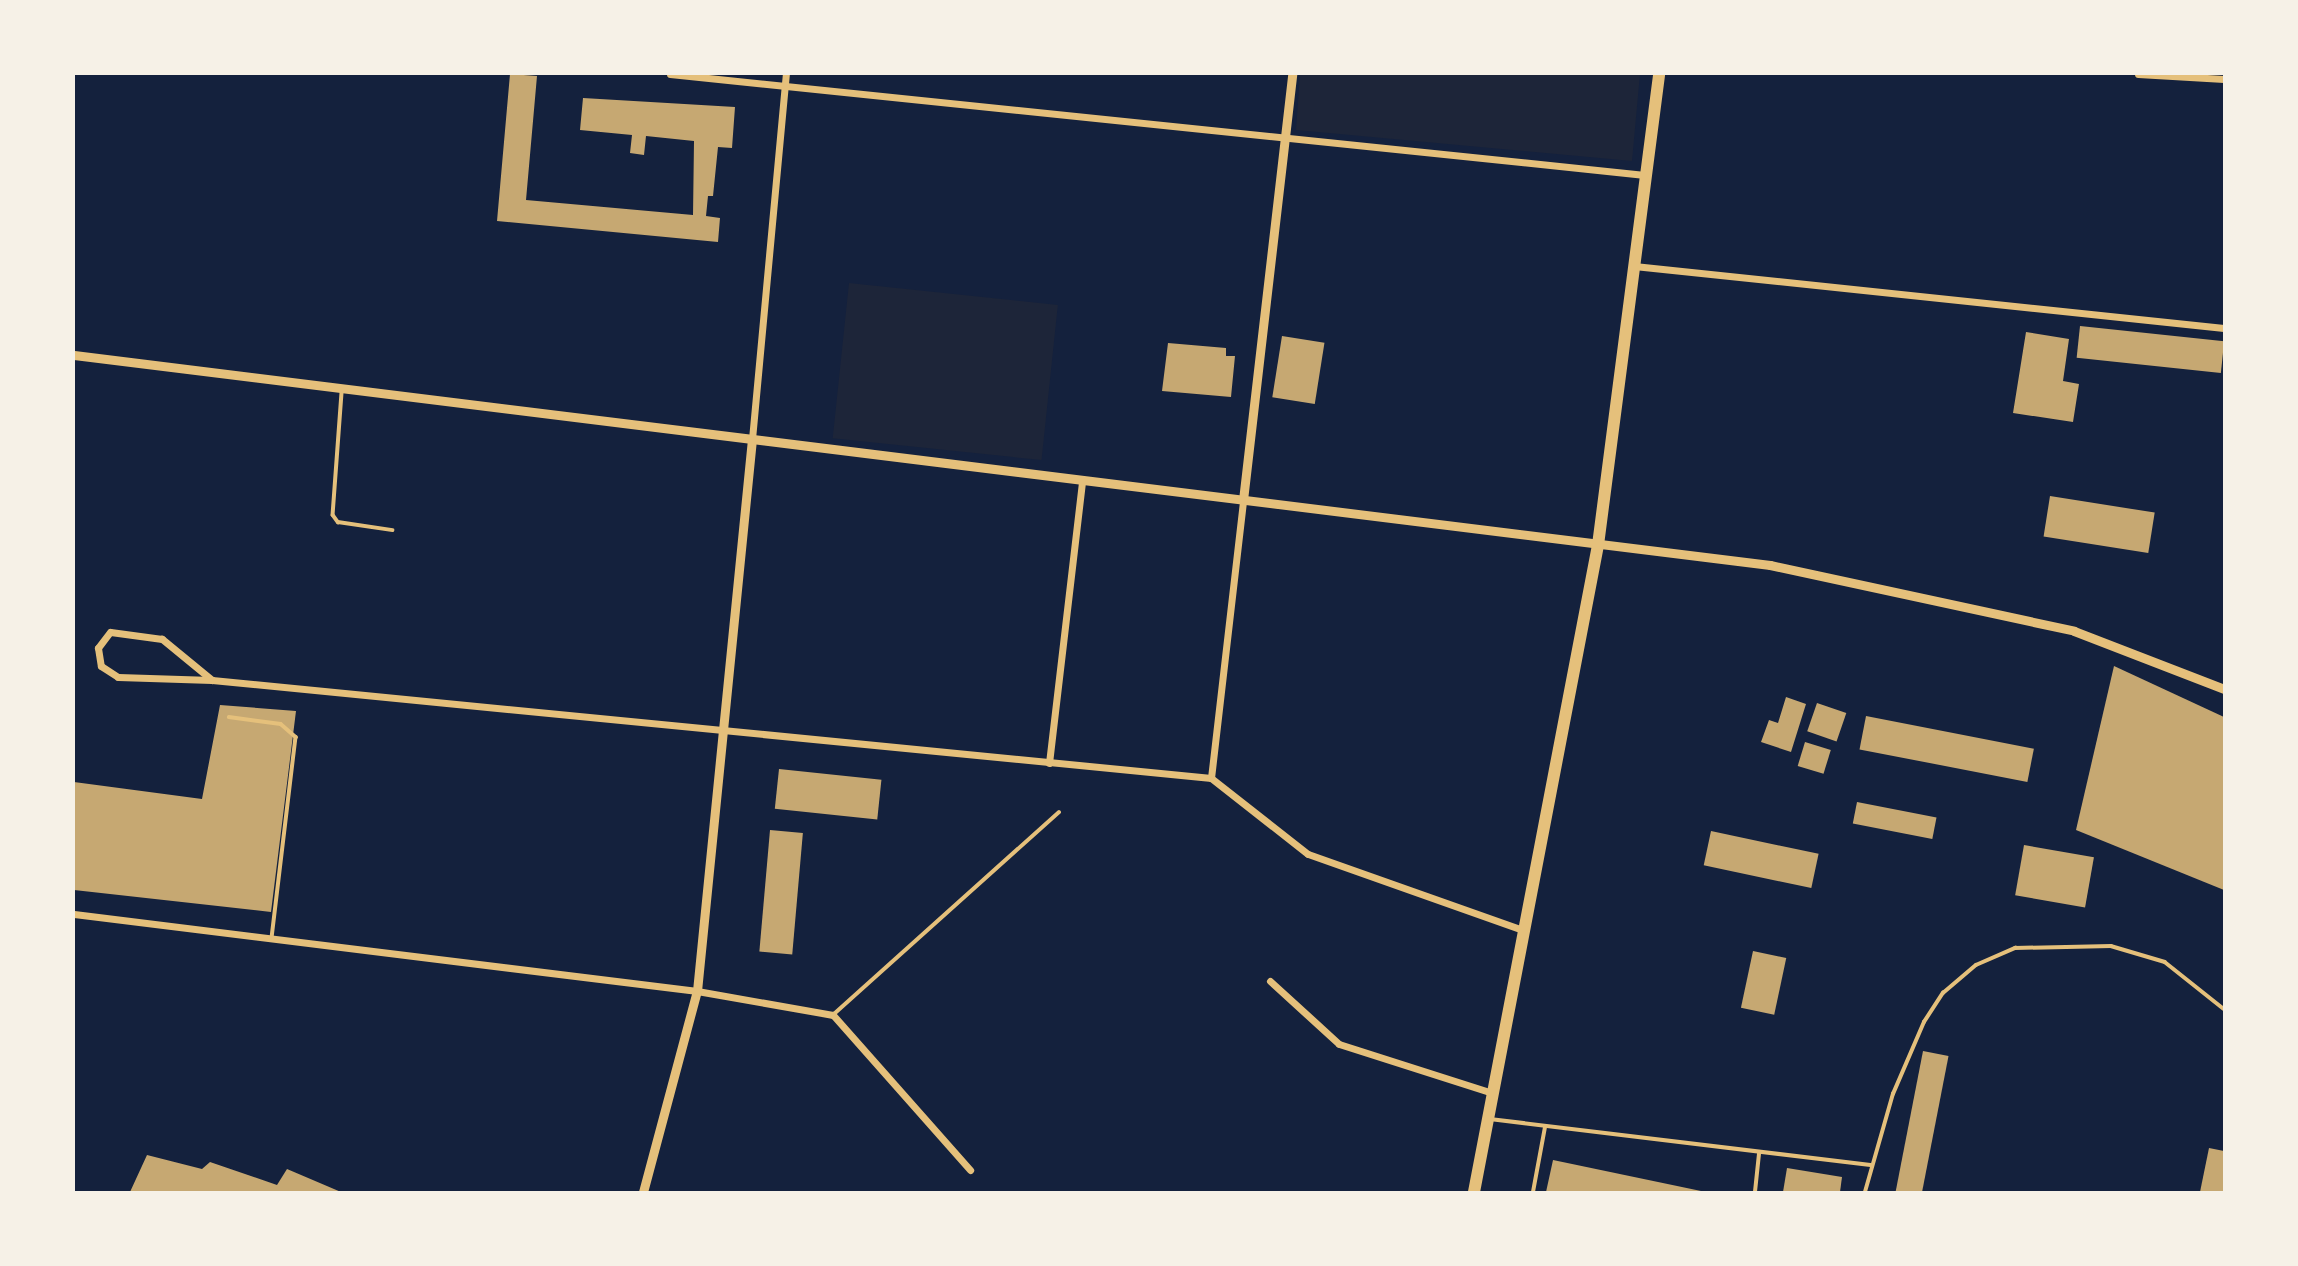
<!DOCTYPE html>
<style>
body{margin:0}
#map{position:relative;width:2298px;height:1266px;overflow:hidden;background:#14213d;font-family:"Varela Round",sans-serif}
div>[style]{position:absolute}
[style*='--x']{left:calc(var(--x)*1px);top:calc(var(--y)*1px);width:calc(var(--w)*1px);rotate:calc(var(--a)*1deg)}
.green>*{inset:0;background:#1d2539;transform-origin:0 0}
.building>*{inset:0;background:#c6a872;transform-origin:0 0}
.service>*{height:3.5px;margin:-1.75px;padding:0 1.75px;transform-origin:1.75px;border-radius:1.75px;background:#e5c07b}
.minor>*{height:7px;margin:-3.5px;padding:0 3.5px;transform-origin:3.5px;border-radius:3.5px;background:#e5c07b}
.tertiary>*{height:9px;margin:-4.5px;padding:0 4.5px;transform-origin:4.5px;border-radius:4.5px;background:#e5c07b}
.primary>*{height:12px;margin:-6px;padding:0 6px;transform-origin:6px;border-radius:6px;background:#e5c07b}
span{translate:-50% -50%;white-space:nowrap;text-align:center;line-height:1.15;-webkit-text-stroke:5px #f6f1e7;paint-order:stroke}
.frame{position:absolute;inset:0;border:75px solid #f6f1e7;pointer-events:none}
</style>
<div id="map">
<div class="green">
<i style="clip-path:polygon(1300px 74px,1640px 74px,1632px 161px,1296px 130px)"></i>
<i style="left:849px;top:283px;width:210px;height:156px;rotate:6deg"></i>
</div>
<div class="building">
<i style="clip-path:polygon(510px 74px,537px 76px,526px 200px,693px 215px,694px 141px,646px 136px,644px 155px,630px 153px,632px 135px,580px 130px,583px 98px,735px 107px,732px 148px,718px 147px,713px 196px,708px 196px,706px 216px,720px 218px,718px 242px,497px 221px)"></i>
<i style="left:2080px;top:326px;width:145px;height:32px;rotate:6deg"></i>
<i style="clip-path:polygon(2026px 332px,2069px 339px,2063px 381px,2079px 384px,2073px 422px,2013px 413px)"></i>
<i style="left:1282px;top:336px;width:43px;height:62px;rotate:9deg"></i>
<i style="clip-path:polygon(1168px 343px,1226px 348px,1226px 356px,1235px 356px,1231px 397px,1162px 391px)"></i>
<i style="left:2050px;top:496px;width:106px;height:41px;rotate:9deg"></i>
<i style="clip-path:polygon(2114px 666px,2224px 717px,2224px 890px,2076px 830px)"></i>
<i style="clip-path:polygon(1786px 697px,1806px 704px,1791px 752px,1761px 742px,1769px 720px,1778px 723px)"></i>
<i style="left:1817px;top:703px;width:31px;height:30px;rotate:19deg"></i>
<i style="clip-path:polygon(220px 705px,296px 711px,271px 912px,74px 890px,74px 782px,202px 799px)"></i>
<i style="left:1866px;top:716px;width:171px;height:34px;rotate:11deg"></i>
<i style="left:1805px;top:742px;width:27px;height:25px;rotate:17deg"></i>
<i style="left:779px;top:769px;width:103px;height:40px;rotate:6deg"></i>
<i style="left:1857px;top:802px;width:81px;height:22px;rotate:11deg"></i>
<i style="left:770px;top:830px;width:33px;height:122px;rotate:5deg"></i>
<i style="left:1711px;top:831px;width:110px;height:35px;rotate:12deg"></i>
<i style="left:2024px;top:845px;width:71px;height:51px;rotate:10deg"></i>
<i style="left:1753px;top:951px;width:34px;height:58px;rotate:12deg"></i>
<i style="left:1923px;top:1051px;width:26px;height:144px;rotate:11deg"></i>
<i style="clip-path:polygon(2209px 1148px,2224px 1151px,2224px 1192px,2200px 1192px)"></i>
<i style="clip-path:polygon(147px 1155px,202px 1169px,210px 1162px,277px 1185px,287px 1169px,341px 1192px,130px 1192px)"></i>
<i style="clip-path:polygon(1553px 1160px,1701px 1191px,1701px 1192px,1546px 1192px)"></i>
<i style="clip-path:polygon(1787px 1168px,1842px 1177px,1840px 1192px,1783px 1192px)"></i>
</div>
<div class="service">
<i style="--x:342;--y:393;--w:122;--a:94.2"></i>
<i style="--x:333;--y:515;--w:9;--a:54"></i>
<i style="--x:338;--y:522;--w:55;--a:8.4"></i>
<i style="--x:229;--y:717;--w:52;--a:7.7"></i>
<i style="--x:281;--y:724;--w:20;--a:41"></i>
<i style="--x:296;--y:737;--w:202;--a:96.8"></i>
<i style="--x:834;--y:1014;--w:302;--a:-41.9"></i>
<i style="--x:1490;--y:1119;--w:383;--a:6.9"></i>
<i style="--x:1533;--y:1192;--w:66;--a:-79.5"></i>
<i style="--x:1755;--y:1192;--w:39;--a:-84"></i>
<i style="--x:1865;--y:1192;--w:102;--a:-74.1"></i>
<i style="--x:1893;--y:1094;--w:78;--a:-66.7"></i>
<i style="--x:1924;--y:1022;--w:35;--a:-57"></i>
<i style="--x:1943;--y:993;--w:43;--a:-40.3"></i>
<i style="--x:1976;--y:965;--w:43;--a:-23.6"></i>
<i style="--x:2015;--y:948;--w:96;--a:-1.2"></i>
<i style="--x:2111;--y:946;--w:56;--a:16.5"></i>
<i style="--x:2165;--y:962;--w:75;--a:38.5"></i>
</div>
<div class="minor">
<i style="--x:670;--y:74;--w:980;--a:5.91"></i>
<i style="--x:2138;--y:74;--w:86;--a:3.3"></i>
<i style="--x:1634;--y:266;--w:593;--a:6"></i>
<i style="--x:752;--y:439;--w:367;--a:-84.7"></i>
<i style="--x:212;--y:680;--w:65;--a:-140.6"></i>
<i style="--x:162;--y:639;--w:52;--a:-172.3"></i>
<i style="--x:110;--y:632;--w:20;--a:127"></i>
<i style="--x:98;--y:648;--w:18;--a:81"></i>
<i style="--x:101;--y:666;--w:20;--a:33"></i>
<i style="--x:118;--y:677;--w:94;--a:1.8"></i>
<i style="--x:212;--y:680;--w:1004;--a:5.6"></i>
<i style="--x:1049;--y:763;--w:284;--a:-83.3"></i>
<i style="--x:1211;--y:778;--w:123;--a:38.1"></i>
<i style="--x:1308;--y:854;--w:230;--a:19.5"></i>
<i style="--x:1211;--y:778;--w:280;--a:-83.4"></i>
<i style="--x:74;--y:914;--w:628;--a:7.05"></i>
<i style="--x:697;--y:991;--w:138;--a:10"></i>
<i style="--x:833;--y:1015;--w:207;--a:48.5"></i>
<i style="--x:1270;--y:981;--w:93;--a:42.4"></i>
<i style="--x:1339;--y:1044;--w:162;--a:17.7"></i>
</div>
<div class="tertiary">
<i style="--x:74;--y:355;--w:1709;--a:7.06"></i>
<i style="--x:1770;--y:565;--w:311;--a:12.2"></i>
<i style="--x:2074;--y:631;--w:161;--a:21.1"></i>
<i style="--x:1243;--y:500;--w:429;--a:-83.4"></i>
<i style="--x:643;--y:1192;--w:208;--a:-75"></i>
<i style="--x:697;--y:991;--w:555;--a:-84.31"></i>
</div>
<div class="primary">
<i style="--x:1474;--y:1192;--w:659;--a:-79.15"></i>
<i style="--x:1598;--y:545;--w:475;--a:-82.6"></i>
</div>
<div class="frame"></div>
</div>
